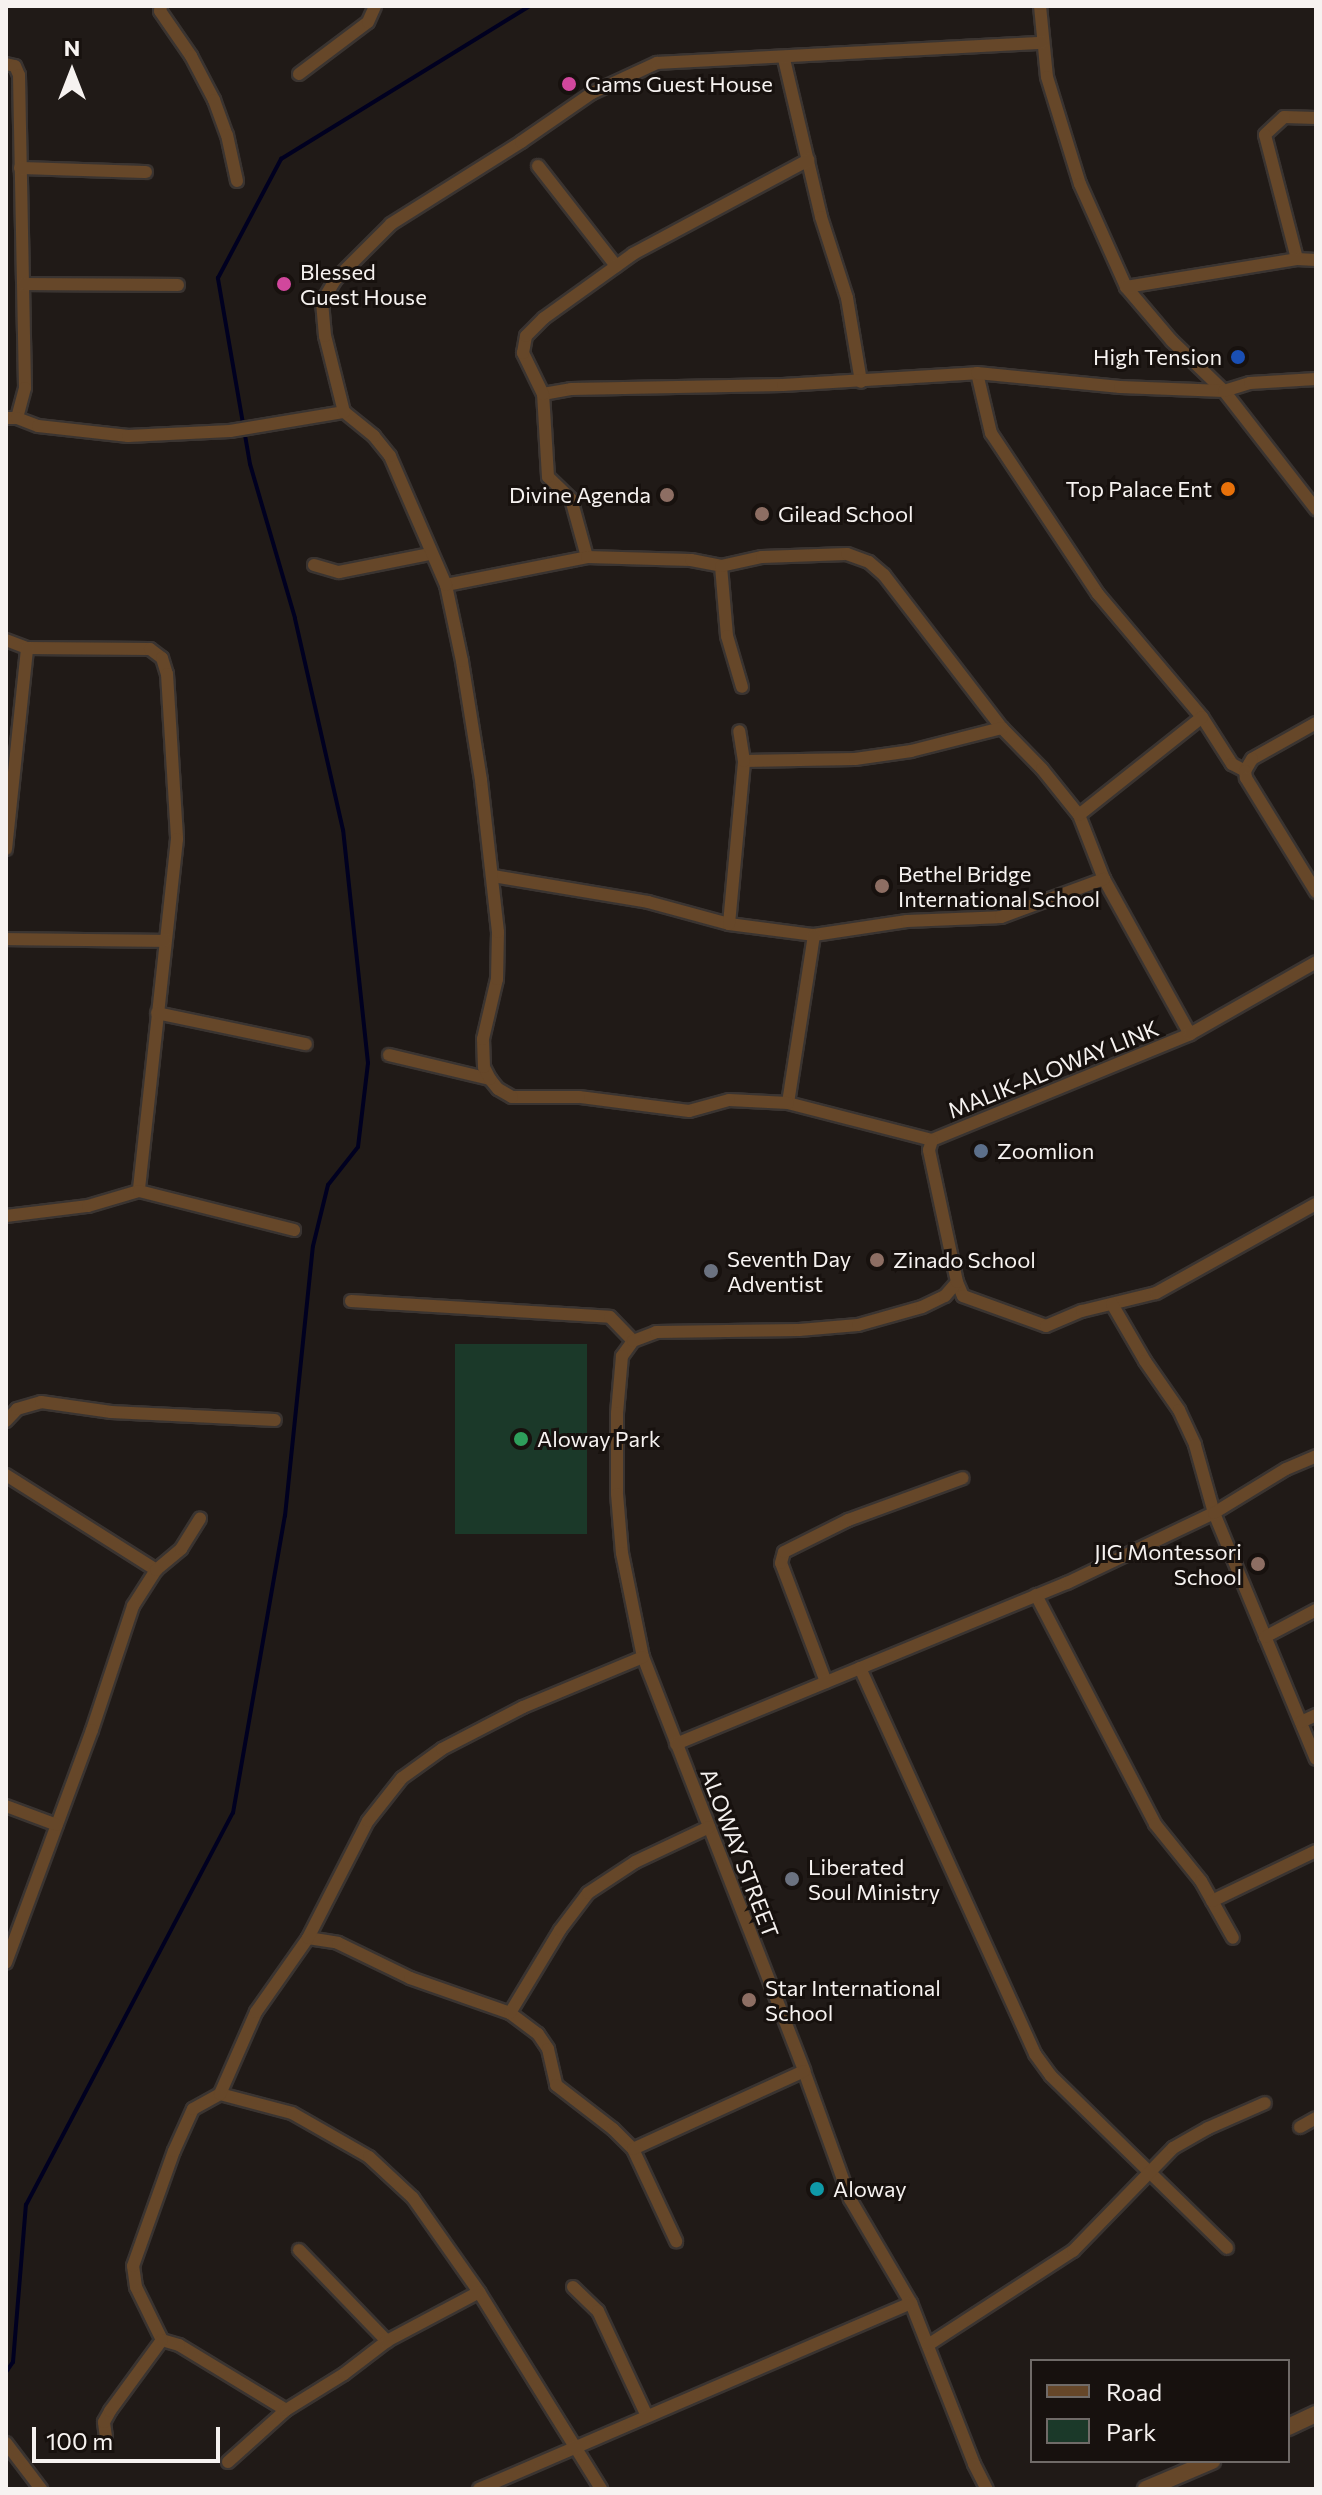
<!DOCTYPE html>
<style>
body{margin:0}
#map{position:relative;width:1322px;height:2495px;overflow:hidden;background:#201a17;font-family:Commissioner,sans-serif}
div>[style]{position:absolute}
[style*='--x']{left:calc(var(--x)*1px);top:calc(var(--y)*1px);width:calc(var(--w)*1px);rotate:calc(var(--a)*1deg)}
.green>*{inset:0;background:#1b3929;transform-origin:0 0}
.stream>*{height:4px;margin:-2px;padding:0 2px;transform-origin:2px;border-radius:2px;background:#000020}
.roads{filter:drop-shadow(2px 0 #3a3431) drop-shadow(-2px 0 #3a3431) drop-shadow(0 2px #3a3431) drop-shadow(0 -2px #3a3431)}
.minor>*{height:12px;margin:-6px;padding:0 6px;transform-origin:6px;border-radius:6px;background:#664729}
.tertiary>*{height:16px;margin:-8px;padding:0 8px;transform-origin:8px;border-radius:8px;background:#664729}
.dots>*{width:22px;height:22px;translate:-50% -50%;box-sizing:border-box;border:4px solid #17110e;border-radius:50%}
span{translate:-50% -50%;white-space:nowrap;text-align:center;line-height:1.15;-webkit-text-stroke:6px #17110e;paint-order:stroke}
.poi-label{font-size:22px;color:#f6f2f0}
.left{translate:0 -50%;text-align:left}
.right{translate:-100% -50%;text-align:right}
.street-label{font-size:22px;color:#f6f2f0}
.frame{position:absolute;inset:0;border:8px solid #f6f2f0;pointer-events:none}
.legend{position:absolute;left:1030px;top:2359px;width:260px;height:104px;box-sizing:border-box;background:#17110e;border:2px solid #706b68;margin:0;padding:10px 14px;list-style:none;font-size:24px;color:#f6f2f0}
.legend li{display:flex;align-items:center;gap:16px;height:40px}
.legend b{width:40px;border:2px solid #706b68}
.north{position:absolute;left:32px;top:32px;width:80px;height:80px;-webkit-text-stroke:6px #17110e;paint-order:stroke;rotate:0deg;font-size:22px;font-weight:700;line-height:32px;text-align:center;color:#f6f2f0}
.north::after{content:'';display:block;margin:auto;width:28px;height:36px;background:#f6f2f0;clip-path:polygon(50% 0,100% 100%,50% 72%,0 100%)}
.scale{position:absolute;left:32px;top:2427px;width:188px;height:36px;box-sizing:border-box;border:4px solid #f6f2f0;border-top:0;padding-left:10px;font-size:24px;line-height:28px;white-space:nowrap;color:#f6f2f0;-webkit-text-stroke:6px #17110e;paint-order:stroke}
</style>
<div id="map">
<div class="green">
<i style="left:455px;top:1344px;width:132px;height:190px"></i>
</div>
<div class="stream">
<i style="--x:6;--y:2372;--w:12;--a:-55"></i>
<i style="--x:13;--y:2362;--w:158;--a:-85.3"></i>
<i style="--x:26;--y:2205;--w:443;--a:-62.2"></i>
<i style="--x:233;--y:1813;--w:302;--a:-80.1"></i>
<i style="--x:285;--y:1516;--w:271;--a:-84.1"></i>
<i style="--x:313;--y:1246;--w:63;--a:-76.2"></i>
<i style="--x:328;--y:1185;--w:48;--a:-51.7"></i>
<i style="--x:358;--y:1147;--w:85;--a:-83.2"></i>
<i style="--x:368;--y:1063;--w:234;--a:-96.1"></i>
<i style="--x:343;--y:830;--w:217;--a:-102.8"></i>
<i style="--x:295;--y:618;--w:160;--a:-106.3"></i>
<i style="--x:250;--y:464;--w:189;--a:-99.8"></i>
<i style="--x:218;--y:278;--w:135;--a:-62.1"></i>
<i style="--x:281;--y:159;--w:292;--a:-31.6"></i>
</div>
<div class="roads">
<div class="minor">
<i style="--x:161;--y:6;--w:5;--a:101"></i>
<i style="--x:160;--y:11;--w:55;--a:55.4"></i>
<i style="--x:191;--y:56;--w:50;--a:62.4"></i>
<i style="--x:214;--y:100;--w:37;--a:70"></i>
<i style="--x:227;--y:135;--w:47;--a:77.7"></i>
<i style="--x:1040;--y:6;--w:71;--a:84.4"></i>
<i style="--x:1047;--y:77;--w:112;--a:72.9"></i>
<i style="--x:1080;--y:184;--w:113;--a:65.9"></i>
<i style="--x:1126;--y:287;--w:71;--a:49.6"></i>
<i style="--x:1172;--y:341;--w:72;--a:43.9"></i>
<i style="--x:1224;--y:391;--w:150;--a:52.1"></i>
<i style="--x:784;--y:59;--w:162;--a:76.8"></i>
<i style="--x:821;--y:217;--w:85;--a:72.2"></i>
<i style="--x:847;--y:298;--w:85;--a:80.5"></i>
<i style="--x:6;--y:64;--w:9;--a:13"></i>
<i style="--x:15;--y:66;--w:10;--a:66"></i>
<i style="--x:19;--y:75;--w:313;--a:88.9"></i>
<i style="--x:25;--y:388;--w:31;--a:105"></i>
<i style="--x:299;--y:74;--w:86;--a:-37"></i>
<i style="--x:368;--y:22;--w:17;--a:-66"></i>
<i style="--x:1316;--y:118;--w:32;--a:-178"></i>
<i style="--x:1284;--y:117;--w:26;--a:137"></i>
<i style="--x:1265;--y:135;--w:128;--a:75.5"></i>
<i style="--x:1297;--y:259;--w:19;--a:3"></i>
<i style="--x:538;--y:166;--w:127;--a:52"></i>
<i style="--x:20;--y:168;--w:126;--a:1.8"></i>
<i style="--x:24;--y:284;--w:154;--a:0.4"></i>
<i style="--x:1126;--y:287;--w:173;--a:-9.3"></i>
<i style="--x:977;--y:373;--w:62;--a:76.9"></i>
<i style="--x:991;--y:433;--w:193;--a:56.4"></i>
<i style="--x:1098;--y:594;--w:161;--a:49.8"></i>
<i style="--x:1202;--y:717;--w:56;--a:57.4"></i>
<i style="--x:1232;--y:764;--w:15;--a:28"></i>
<i style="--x:543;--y:394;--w:28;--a:-10"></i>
<i style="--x:571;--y:389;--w:212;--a:-1.1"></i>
<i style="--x:783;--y:385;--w:194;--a:-3.5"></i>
<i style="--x:977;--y:373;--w:144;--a:5.6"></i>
<i style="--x:1120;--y:387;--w:104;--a:2.2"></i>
<i style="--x:1224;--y:391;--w:27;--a:-17"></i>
<i style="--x:1250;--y:383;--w:66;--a:-3.5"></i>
<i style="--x:6;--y:418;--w:11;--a:0"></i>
<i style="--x:17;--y:418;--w:22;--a:21"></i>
<i style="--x:38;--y:426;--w:91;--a:6.3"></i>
<i style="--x:128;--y:436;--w:102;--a:-2.8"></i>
<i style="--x:230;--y:431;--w:116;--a:-9.5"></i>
<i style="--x:587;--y:557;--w:60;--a:-105.4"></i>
<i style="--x:571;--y:499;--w:32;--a:-136"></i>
<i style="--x:548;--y:477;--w:83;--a:-93.4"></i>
<i style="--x:543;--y:394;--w:46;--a:-116"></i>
<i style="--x:523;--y:353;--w:17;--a:-80"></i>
<i style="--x:526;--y:336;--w:25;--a:-45"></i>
<i style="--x:544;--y:318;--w:110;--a:-35.7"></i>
<i style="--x:633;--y:254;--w:199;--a:-28.2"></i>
<i style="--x:314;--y:565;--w:26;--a:16"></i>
<i style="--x:339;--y:572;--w:93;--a:-11.2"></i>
<i style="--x:721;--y:566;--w:70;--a:85.1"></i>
<i style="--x:727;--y:636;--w:53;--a:73.6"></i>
<i style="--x:446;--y:585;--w:144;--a:-11.2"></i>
<i style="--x:587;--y:557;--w:104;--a:1.7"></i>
<i style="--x:691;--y:560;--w:31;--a:11"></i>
<i style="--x:721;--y:566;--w:42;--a:-12.4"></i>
<i style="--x:762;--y:557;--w:85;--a:-2"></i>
<i style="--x:847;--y:554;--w:23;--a:20"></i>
<i style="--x:869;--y:562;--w:20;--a:41"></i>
<i style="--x:884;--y:575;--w:193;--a:52.4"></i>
<i style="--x:1002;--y:728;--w:57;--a:45.7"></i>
<i style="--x:1042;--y:769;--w:59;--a:51.2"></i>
<i style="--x:1079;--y:815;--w:69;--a:68.7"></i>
<i style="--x:1104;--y:879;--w:177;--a:61"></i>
<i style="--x:6;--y:640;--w:22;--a:21"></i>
<i style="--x:27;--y:648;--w:123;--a:0.5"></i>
<i style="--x:150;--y:649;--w:15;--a:37"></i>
<i style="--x:162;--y:658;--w:17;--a:73"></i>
<i style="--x:167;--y:674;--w:165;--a:86.5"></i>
<i style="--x:177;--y:839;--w:354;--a:96.2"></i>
<i style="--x:1316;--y:723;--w:73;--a:150.6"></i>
<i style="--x:1252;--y:759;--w:14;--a:120"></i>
<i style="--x:1245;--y:771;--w:7;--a:82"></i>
<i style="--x:1246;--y:778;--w:134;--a:58.4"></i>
<i style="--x:744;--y:761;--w:111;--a:-1"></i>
<i style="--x:855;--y:759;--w:57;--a:-8.1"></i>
<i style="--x:911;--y:751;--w:94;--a:-14.2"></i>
<i style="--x:1079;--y:815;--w:157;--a:-38.5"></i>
<i style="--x:6;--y:849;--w:202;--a:-84"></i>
<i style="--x:493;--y:876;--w:157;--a:9.5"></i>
<i style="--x:648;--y:902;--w:84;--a:15.2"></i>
<i style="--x:729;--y:924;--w:86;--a:7.4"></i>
<i style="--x:814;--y:935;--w:94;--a:-8.6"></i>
<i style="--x:907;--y:921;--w:94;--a:-2.4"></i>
<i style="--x:1001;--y:917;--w:110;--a:-20.3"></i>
<i style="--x:729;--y:924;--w:164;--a:-84.7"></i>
<i style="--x:744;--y:761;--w:30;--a:-99"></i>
<i style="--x:6;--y:939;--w:159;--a:0.7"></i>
<i style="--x:157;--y:1013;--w:152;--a:11.8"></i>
<i style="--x:389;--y:1055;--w:104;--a:13.4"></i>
<i style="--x:788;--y:1103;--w:170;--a:-81.2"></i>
<i style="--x:932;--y:1140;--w:149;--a:-165.6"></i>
<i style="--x:788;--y:1103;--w:59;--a:-177.1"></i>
<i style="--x:729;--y:1100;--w:41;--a:164.6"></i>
<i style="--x:689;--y:1111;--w:111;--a:-172.7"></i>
<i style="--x:579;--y:1097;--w:67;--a:180"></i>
<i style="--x:512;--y:1097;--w:16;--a:-150"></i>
<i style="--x:498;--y:1089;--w:13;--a:-129"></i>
<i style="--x:490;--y:1079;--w:13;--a:-117"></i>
<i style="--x:484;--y:1067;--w:28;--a:-92"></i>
<i style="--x:483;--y:1039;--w:62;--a:-76.9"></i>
<i style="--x:497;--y:979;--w:47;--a:-88.8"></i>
<i style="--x:498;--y:932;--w:153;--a:-96.4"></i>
<i style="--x:481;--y:780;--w:121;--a:-99.1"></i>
<i style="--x:462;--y:661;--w:78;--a:-101.9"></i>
<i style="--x:446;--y:585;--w:141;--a:-113.5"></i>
<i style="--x:390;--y:456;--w:26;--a:-129"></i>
<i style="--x:374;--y:436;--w:38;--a:-141"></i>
<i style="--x:344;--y:412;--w:78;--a:-104"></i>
<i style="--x:325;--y:336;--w:34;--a:-95"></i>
<i style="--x:322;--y:302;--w:26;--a:-59"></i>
<i style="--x:335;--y:280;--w:79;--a:-45"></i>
<i style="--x:391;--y:224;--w:154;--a:-32.2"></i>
<i style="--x:521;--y:142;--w:86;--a:-34.6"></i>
<i style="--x:592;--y:93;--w:72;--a:-24.8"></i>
<i style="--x:657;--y:63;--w:385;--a:-3"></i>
<i style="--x:932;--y:1140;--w:279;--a:-22.3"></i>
<i style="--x:1190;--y:1034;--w:145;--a:-29.7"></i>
<i style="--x:6;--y:1216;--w:83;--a:-7"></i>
<i style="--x:88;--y:1206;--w:53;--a:-16.4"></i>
<i style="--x:139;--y:1191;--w:160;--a:14.1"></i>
<i style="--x:957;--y:1282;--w:15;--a:67"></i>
<i style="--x:963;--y:1296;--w:88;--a:19.9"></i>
<i style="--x:1046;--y:1326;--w:39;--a:-23"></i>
<i style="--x:1082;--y:1311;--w:76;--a:-13.7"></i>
<i style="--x:1156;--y:1293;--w:183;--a:-29.1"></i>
<i style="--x:351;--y:1301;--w:259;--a:3.5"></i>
<i style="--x:610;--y:1317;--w:33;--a:46"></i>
<i style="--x:1112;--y:1304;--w:66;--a:59.9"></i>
<i style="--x:1145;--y:1361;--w:60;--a:55.2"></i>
<i style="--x:1179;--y:1410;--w:38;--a:65"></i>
<i style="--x:1195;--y:1445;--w:71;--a:74.4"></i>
<i style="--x:1214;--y:1513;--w:266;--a:67.5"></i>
<i style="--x:633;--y:1341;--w:19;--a:126"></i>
<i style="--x:622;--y:1356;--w:57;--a:95"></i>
<i style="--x:617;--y:1413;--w:81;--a:90"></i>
<i style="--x:617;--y:1494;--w:59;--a:85.2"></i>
<i style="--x:622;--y:1553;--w:106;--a:78.6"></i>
<i style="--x:643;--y:1657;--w:444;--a:68.7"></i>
<i style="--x:804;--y:2071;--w:136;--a:70.2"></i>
<i style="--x:850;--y:2199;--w:121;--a:59.6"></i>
<i style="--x:911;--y:2303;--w:173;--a:68.6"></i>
<i style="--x:974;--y:2464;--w:28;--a:63"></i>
<i style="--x:633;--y:1341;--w:25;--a:-21"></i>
<i style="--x:656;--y:1332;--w:143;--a:-0.8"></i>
<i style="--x:799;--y:1330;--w:59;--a:-4.8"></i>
<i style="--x:858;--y:1325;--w:66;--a:-15.7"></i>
<i style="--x:922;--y:1307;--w:25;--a:-26"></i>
<i style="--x:945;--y:1296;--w:18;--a:-49"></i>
<i style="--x:957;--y:1282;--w:135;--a:-102"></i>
<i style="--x:929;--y:1150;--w:10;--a:-73"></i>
<i style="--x:6;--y:1421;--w:16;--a:-47"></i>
<i style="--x:17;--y:1409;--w:25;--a:-16"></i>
<i style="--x:41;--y:1402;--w:71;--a:8.1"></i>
<i style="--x:111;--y:1412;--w:164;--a:2.8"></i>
<i style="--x:6;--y:1475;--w:178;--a:32.3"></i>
<i style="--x:156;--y:1570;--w:43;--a:122.6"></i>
<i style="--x:133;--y:1606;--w:131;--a:108.3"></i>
<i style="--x:92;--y:1730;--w:248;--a:110.3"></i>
<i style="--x:156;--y:1570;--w:33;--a:-40"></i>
<i style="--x:181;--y:1549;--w:36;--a:-58"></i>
<i style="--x:1036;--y:1595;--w:258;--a:62.5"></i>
<i style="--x:1155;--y:1824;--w:73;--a:51.1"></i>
<i style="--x:1201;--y:1881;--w:65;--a:60.7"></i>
<i style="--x:1265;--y:1637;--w:58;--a:-27.9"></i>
<i style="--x:860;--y:1668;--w:424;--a:65.6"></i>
<i style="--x:1035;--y:2054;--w:27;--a:54"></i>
<i style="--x:1051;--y:2076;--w:246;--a:44.3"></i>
<i style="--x:826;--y:1682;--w:127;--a:-110.7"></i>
<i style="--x:781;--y:1563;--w:11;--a:-75"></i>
<i style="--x:784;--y:1552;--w:72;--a:-26.6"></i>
<i style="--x:848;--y:1520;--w:122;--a:-20.1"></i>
<i style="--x:1301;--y:1722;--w:17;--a:-25"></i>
<i style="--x:676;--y:1744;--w:423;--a:-22.4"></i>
<i style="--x:1067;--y:1583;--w:163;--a:-25.5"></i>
<i style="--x:1214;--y:1513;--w:84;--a:-31.4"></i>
<i style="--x:1286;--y:1469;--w:33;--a:-23"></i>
<i style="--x:6;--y:1806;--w:54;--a:20.4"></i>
<i style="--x:1212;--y:1901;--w:115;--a:-25.7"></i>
<i style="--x:308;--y:1938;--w:30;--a:9"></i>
<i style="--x:338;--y:1943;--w:80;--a:25.9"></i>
<i style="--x:410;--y:1978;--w:106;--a:19.3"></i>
<i style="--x:510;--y:2013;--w:35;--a:37"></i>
<i style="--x:538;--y:2034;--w:18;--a:56"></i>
<i style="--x:548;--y:2049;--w:37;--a:77"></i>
<i style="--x:556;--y:2085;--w:72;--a:37.7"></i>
<i style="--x:613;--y:2129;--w:28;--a:45"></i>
<i style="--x:633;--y:2149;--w:102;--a:64.9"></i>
<i style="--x:510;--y:2013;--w:97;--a:-58.9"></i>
<i style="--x:560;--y:1930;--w:46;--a:-52.9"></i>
<i style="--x:588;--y:1893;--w:56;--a:-33.4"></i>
<i style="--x:635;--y:1862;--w:82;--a:-25.3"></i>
<i style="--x:220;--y:2094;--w:74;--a:14.8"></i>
<i style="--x:292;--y:2113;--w:89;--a:29.7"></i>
<i style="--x:369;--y:2157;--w:60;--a:43"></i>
<i style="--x:413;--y:2198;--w:115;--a:54.9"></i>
<i style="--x:479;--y:2292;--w:232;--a:58.2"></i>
<i style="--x:1300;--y:2127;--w:18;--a:-29"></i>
<i style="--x:633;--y:2149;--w:188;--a:-24.5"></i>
<i style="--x:299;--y:2250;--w:127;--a:46"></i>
<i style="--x:573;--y:2287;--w:35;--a:44"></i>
<i style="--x:598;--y:2311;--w:116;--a:65"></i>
<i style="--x:928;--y:2345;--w:173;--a:-33"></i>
<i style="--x:1073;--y:2251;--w:144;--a:-45.8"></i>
<i style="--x:1173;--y:2148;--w:40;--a:-29.7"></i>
<i style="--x:1208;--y:2128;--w:62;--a:-23.7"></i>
<i style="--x:286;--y:2410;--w:125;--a:-148.7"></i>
<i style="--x:179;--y:2345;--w:18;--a:-164"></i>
<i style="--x:162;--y:2340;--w:59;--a:-116.1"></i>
<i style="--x:136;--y:2287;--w:21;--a:-98"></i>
<i style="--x:133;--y:2266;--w:122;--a:-70.4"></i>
<i style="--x:174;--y:2151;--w:46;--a:-65.7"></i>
<i style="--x:193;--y:2109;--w:31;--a:-29"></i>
<i style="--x:220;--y:2094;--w:90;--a:-66.3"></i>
<i style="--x:256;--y:2012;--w:90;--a:-54.9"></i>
<i style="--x:308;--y:1938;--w:131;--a:-62.9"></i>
<i style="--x:368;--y:1821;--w:55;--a:-51.7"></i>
<i style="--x:402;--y:1778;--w:49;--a:-35.9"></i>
<i style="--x:442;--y:1749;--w:91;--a:-27.4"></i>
<i style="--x:523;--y:1707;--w:130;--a:-22.6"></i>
<i style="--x:106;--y:2437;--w:15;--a:-98"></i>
<i style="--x:104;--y:2422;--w:13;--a:-61"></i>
<i style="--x:110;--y:2411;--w:88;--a:-53.8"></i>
<i style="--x:6;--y:2443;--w:58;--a:52.7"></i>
<i style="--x:228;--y:2462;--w:78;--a:-41.9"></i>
<i style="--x:286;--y:2410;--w:68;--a:-31.8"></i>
<i style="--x:344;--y:2374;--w:54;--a:-37.5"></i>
<i style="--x:387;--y:2341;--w:104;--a:-28"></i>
<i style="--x:479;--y:2489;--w:470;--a:-23.3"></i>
</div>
<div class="tertiary">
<i style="--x:1288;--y:2427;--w:31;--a:-25"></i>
<i style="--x:1146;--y:2489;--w:72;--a:-23"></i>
</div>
</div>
<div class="dots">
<i style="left:569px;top:84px;background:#d1479c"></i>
<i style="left:284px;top:284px;background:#d1479c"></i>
<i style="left:1238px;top:357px;background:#1a4fb4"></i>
<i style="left:1228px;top:489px;background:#e8710a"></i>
<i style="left:667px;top:495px;background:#8d6e63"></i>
<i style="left:762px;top:514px;background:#8d6e63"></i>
<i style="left:882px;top:886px;background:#8d6e63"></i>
<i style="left:981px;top:1151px;background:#5c6f8a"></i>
<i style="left:877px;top:1260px;background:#8d6e63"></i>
<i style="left:711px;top:1271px;background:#6b7280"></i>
<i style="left:521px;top:1439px;background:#2e9e5b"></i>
<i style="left:1258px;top:1564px;background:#8d6e63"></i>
<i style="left:792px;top:1879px;background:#6b7280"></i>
<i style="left:749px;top:2000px;background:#8d6e63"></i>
<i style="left:817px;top:2189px;background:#0f9aa8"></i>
</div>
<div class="poi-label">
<span class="left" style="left:585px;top:84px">Gams Guest House</span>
<span class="left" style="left:300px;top:284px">Blessed<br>Guest House</span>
<span class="right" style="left:1222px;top:357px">High Tension</span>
<span class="right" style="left:1212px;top:489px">Top Palace Ent</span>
<span class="right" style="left:651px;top:495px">Divine Agenda</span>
<span class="left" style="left:778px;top:514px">Gilead School</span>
<span class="left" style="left:898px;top:886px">Bethel Bridge<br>International School</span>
<span class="left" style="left:997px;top:1151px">Zoomlion</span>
<span class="left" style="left:727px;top:1271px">Seventh Day<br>Adventist</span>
<span class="left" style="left:893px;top:1260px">Zinado School</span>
<span class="left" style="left:537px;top:1439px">Aloway Park</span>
<span class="right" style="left:1242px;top:1564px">JIG Montessori<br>School</span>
<span class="left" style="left:808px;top:1879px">Liberated<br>Soul Ministry</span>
<span class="left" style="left:765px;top:2000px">Star International<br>School</span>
<span class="left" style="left:833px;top:2189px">Aloway</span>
</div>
<div class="street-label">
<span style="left:1053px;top:1069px;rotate:-22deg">MALIK-ALOWAY LINK</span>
<span style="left:740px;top:1853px;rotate:69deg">ALOWAY STREET</span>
</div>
<div class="frame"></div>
<ul class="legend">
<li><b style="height:10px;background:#664729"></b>Road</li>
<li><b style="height:22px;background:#1b3929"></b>Park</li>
</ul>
<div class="north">N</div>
<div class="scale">100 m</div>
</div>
